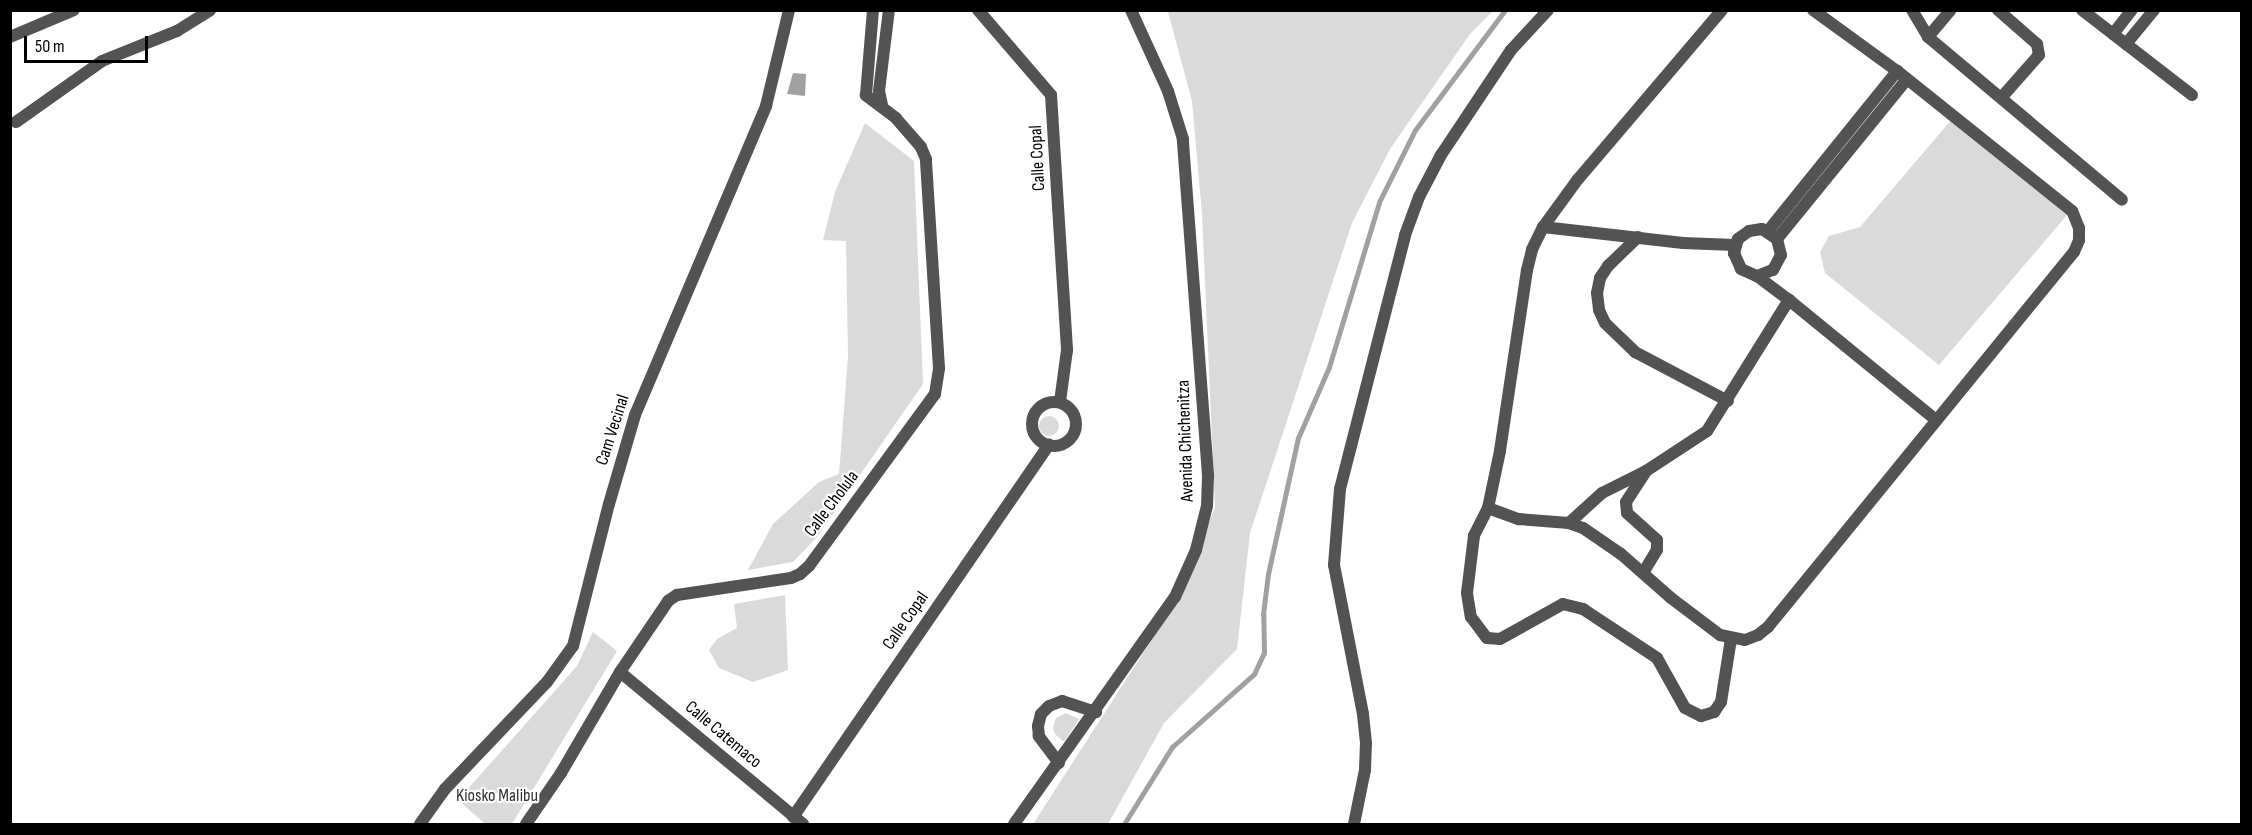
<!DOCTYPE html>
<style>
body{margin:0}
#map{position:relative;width:2252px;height:835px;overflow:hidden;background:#fff;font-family:"Sofia Sans Condensed",sans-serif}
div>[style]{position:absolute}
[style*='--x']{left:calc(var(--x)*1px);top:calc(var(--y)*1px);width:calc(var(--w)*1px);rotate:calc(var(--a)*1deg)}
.green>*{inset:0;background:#dadada}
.round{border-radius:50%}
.water>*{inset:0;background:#a1a1a1}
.stream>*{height:5px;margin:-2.5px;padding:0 2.5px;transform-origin:2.5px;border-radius:2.5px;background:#a1a1a1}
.minor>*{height:12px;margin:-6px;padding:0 6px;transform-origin:6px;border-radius:6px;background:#535353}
.minor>.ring{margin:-6px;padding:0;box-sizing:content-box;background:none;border:12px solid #535353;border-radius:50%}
span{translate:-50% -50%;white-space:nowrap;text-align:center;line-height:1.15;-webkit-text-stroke:4.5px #fff;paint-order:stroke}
.street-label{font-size:18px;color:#000}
.park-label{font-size:18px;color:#313131}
.frame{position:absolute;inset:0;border:12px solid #000;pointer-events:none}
.scale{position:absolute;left:24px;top:36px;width:124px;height:27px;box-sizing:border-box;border:3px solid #000;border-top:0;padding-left:8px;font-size:18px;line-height:21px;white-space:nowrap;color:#000;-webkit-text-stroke:4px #fff;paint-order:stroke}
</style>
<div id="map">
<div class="green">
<i style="clip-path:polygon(1171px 10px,1493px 11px,1470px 34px,1390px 149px,1352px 223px,1250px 533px,1237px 649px,1164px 723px,1108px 824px,1033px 824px,1180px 596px,1215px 507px,1202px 214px,1192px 101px,1168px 12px)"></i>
<i style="clip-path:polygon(1952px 119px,2068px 214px,1939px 365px,1825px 273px,1820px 252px,1829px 236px,1860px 227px)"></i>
<i style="clip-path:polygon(865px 123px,914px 161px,923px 384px,817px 537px,793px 562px,748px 570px,773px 524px,819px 482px,839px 474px,848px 356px,846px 241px,823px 240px,835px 192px)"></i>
<i class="round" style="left:1039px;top:416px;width:20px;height:20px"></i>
<i style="clip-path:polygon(785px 595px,788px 670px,753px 682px,719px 668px,709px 650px,717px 639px,737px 628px,734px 604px)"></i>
<i style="clip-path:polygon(593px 632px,617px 651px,512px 824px,485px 824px,458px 800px,577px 666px)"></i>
<i style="clip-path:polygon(1066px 713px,1079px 719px,1064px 742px,1055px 734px,1053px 728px,1056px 718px)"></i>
</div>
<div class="water">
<i style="clip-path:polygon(793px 73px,806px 74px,805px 96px,787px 94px)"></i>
</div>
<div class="stream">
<i style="--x:1124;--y:824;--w:91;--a:-58.1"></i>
<i style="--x:1172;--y:747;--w:110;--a:-41.7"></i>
<i style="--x:1254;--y:674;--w:23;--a:-65"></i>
<i style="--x:1264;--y:653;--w:39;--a:-91"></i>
<i style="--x:1263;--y:614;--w:40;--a:-82.9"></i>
<i style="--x:1268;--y:574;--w:139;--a:-77.6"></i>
<i style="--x:1298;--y:438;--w:77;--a:-66.4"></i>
<i style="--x:1329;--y:367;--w:172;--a:-73.1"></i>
<i style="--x:1379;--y:202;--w:80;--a:-63.4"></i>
<i style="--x:1415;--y:130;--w:150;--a:-53.1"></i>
</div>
<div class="minor">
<i style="--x:978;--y:10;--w:112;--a:49.3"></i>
<i style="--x:1051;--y:95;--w:256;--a:86.4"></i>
<i style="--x:1067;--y:350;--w:52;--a:97.7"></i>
<i style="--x:1722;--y:10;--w:222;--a:130.4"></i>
<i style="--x:1578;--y:179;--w:59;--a:126.1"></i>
<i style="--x:1543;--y:227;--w:25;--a:116"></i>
<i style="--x:1532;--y:250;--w:21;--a:104"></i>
<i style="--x:1527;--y:270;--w:183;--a:98.5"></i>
<i style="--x:1500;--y:451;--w:58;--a:101.9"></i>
<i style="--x:1488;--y:508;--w:31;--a:117"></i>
<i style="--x:1474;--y:536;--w:57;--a:97"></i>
<i style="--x:1467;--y:593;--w:24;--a:81"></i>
<i style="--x:1471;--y:617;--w:26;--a:53"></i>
<i style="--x:1487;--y:638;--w:13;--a:4"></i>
<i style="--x:1500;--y:639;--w:72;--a:-29.1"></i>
<i style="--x:1563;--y:604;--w:21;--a:14"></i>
<i style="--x:1583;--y:609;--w:89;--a:33.5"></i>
<i style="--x:1657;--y:658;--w:57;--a:60.8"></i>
<i style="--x:1685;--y:708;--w:18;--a:27"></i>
<i style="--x:1701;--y:716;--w:14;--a:-17"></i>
<i style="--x:1714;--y:712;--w:12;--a:-55"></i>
<i style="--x:1721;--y:702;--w:64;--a:-81"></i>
<i style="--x:1912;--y:10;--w:31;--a:59"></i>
<i style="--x:1928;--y:37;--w:253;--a:40"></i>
<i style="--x:1998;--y:10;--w:52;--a:41.1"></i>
<i style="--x:2037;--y:44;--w:11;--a:80"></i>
<i style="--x:2039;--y:55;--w:57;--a:131.5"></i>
<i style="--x:2082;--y:10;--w:139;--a:37.7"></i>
<i style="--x:2113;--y:34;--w:31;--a:-52"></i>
<i style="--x:10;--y:37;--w:69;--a:-22.9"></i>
<i style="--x:1928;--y:37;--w:35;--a:-50"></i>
<i style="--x:2126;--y:44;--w:44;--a:-50.5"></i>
<i style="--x:882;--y:105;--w:14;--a:-102"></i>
<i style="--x:879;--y:91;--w:82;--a:-83"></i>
<i style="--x:16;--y:122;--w:105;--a:-35.3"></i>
<i style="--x:102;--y:61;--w:81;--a:-21.8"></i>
<i style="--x:177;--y:31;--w:39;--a:-32"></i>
<i style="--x:1543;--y:227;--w:141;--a:6.5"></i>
<i style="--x:1683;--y:243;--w:52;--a:2.2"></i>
<i style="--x:1768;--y:231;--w:206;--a:-51.1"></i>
<i style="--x:1638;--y:237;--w:42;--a:136"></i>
<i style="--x:1608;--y:266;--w:14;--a:124"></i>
<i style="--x:1600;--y:278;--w:15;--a:101"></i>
<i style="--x:1597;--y:293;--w:17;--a:83"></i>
<i style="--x:1599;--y:310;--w:14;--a:65"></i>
<i style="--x:1605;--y:323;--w:42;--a:44"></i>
<i style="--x:1635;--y:352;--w:105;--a:27.8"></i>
<i style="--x:1777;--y:239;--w:206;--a:-50.9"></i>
<i style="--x:1757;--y:276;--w:17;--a:-21"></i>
<i style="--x:1773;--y:270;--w:17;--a:-62"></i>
<i style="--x:1781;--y:255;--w:16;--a:-104"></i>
<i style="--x:1777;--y:239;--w:18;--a:-146"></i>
<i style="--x:1762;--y:229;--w:13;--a:171"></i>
<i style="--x:1749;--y:231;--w:14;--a:144"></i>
<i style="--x:1738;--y:239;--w:15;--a:106"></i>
<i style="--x:1734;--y:253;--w:17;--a:66"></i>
<i style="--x:1741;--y:269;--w:17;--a:24"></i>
<i style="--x:1757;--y:276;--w:40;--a:37"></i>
<i style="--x:1789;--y:300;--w:190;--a:39.2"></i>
<i class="ring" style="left:1032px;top:402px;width:32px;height:32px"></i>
<i style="--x:1488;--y:508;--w:33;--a:20"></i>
<i style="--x:1519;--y:519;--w:50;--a:4.6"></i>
<i style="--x:1569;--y:523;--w:15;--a:20"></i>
<i style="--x:1583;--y:528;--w:46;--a:34.4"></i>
<i style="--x:1621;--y:554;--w:67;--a:41.3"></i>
<i style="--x:1671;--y:598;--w:61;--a:37.1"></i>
<i style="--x:1720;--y:635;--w:25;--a:11"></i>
<i style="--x:1745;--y:640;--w:14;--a:-21"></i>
<i style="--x:1758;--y:635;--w:13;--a:-39"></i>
<i style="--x:1768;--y:627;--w:484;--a:-50.8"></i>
<i style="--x:2074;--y:252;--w:13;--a:-67"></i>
<i style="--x:2079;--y:240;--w:12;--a:-90"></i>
<i style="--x:2079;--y:228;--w:18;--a:-112"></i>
<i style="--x:2072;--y:211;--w:224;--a:-141.3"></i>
<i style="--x:1897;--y:71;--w:104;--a:-144"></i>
<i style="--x:1569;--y:523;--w:45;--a:-42.3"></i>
<i style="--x:1602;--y:493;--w:49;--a:-26.6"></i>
<i style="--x:1643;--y:573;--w:27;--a:-59"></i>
<i style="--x:1657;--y:550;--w:10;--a:-90"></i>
<i style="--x:1657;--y:540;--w:40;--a:-138"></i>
<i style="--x:1627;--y:513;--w:11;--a:-95"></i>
<i style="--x:1626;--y:502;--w:37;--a:-57"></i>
<i style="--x:1646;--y:471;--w:73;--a:-33.3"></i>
<i style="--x:1707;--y:431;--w:155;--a:-58"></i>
<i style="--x:620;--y:672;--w:238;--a:39.7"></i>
<i style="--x:1059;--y:763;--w:34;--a:-127"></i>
<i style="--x:1039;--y:736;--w:10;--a:-96"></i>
<i style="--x:1038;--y:726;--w:12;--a:-76"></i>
<i style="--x:1041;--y:714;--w:11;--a:-45"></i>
<i style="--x:1049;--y:706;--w:14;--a:-21"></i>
<i style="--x:1062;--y:701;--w:36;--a:18"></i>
<i style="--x:793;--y:817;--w:452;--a:-55.5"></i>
<i style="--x:420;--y:824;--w:43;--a:-54.5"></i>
<i style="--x:445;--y:789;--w:148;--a:-46.4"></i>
<i style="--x:547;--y:682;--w:44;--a:-54.2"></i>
<i style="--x:573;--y:646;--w:146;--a:-75.8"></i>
<i style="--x:609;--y:504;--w:93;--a:-73.7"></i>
<i style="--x:635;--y:415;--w:336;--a:-67"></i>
<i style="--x:766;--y:106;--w:99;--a:-76.5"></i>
<i style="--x:526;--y:824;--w:62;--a:-55.5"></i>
<i style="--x:561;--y:773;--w:117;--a:-59.7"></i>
<i style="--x:620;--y:672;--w:86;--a:-55.9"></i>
<i style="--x:668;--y:601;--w:11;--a:-34"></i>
<i style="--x:677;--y:595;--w:115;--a:-8.5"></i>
<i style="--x:791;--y:578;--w:10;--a:-24"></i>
<i style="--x:800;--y:574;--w:12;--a:-42"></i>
<i style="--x:809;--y:566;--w:213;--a:-53.8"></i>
<i style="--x:935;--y:394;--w:26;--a:-81"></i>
<i style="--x:939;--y:368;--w:209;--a:-93.6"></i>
<i style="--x:926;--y:159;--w:13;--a:-113"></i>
<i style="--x:921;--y:147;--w:38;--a:-131"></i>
<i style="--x:896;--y:118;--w:38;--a:-143"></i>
<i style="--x:866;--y:95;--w:85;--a:-85.3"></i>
<i style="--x:1014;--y:824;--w:278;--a:-54.7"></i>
<i style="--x:1175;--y:597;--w:51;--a:-65.9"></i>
<i style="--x:1196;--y:550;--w:45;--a:-76"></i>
<i style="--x:1207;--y:506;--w:31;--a:-88"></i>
<i style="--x:1208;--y:475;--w:337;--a:-94.3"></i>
<i style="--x:1183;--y:139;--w:50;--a:-107.4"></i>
<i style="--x:1168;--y:91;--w:89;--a:-114.6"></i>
<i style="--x:1354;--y:824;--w:55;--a:-78.5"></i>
<i style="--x:1365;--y:770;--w:27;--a:-88"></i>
<i style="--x:1366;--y:743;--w:29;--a:-96"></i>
<i style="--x:1363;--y:714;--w:152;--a:-101"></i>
<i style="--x:1334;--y:565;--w:76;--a:-85.5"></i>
<i style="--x:1340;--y:489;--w:262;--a:-75.6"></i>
<i style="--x:1405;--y:235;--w:40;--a:-69.8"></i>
<i style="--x:1419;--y:197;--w:47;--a:-62.4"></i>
<i style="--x:1441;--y:155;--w:126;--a:-56.3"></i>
<i style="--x:1511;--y:50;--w:54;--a:-47.2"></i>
</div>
<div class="street-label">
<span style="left:1038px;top:158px;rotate:-93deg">Calle Copal</span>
<span style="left:613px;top:430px;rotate:-72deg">Cam Vecinal</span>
<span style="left:1186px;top:441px;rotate:-92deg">Avenida Chichenitza</span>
<span style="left:832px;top:504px;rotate:-53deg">Calle Cholula</span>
<span style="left:906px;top:621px;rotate:-55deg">Calle Copal</span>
<span style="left:723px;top:735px;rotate:40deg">Calle Catemaco</span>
</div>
<div class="park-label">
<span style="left:497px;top:796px">Kiosko Malibu</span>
</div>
<div class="frame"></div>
<div class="scale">50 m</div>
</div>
